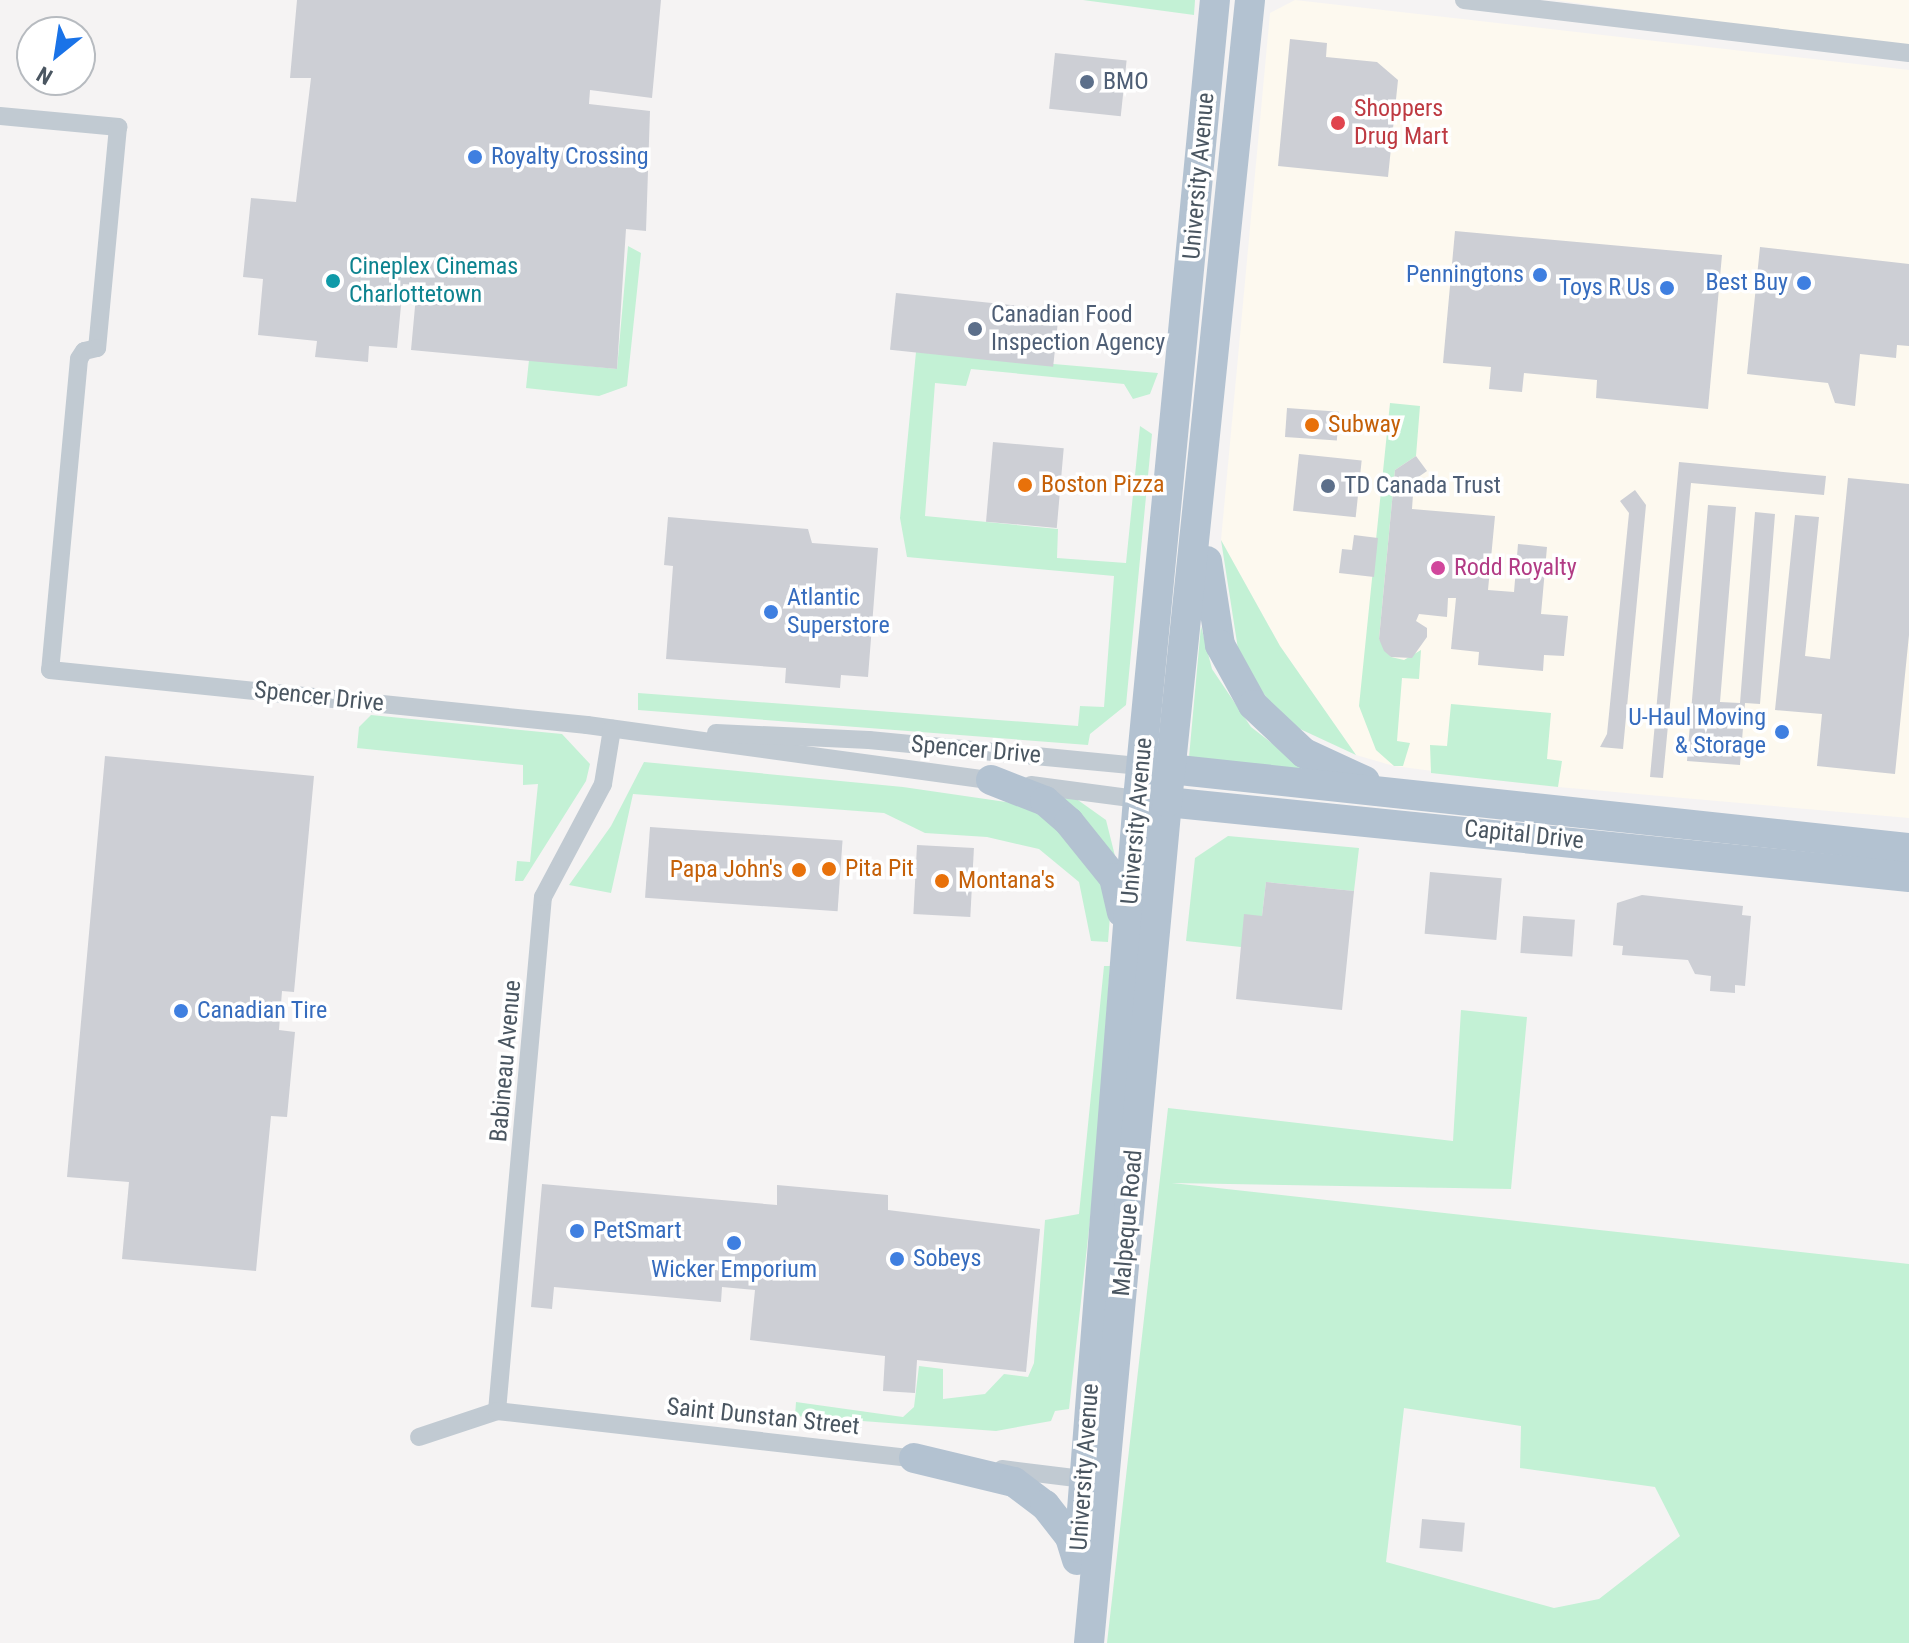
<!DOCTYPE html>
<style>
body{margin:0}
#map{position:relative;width:1909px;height:1643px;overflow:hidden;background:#f5f3f3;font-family:"Roboto Condensed",sans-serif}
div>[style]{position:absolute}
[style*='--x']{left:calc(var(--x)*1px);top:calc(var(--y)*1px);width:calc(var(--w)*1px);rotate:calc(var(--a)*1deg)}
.commercial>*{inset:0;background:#fdf9ef}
.green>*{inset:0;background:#c3f1d5}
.building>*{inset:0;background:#cdcfd5;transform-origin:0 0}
.minor>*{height:18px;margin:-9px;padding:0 9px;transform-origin:9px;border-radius:9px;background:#c1cad2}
.primary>*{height:30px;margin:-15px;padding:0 15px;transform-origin:15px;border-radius:15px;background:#b3c2d1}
.dots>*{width:22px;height:22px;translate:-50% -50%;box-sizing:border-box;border:4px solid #fff;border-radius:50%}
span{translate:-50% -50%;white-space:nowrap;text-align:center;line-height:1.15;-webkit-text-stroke:7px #fff;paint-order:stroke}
.service-label{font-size:24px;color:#4e5e75}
.left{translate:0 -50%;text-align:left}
.health-label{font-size:24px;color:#be3a42}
.shop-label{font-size:24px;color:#366cbe}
.right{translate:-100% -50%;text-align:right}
.street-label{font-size:24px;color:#4a5661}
.culture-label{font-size:24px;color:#0d838f}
.food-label{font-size:24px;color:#c56008}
.hotel-label{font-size:24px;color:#b23c85}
.north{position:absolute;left:16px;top:16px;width:80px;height:80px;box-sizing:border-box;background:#fff;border:2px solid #b7bbc0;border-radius:50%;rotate:210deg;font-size:22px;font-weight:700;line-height:32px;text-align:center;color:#4a5661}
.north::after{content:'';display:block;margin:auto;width:28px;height:36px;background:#1a73e8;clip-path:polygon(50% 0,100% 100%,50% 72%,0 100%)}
</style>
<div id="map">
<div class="commercial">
<i style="clip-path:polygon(1295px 0,1909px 70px,1909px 818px,1558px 787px,1394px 766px,1356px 755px,1280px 646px,1221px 540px,1270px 13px)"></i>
<i style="clip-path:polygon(1554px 0,1909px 0,1909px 47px,1898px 46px)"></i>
</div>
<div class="green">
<i style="clip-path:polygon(1083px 0,1195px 0,1194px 15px)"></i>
<i style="clip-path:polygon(628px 246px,641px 253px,627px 386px,599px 396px,526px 388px,529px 360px,617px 369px)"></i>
<i style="clip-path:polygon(916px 352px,1158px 373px,1150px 394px,1133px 399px,1124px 384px,971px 369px,966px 386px,935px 383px,925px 516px,1058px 529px,1057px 558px,1126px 563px,1140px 426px,1152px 434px,1126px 705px,1090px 734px,1088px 745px,638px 710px,638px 693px,1078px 726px,1080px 706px,1104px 707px,1114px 576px,907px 557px,900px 518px)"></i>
<i style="clip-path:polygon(1390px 403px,1420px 406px,1416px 456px,1395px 470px,1379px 639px,1391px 657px,1404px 660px,1421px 650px,1419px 679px,1402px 678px,1397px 741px,1410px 743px,1403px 766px,1394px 766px,1376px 750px,1359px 706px)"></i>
<i style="clip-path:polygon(1221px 540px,1280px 646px,1356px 755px,1300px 729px,1277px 711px,1251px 677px,1238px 649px)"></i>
<i style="clip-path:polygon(1201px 626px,1212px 669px,1251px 727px,1308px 771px,1189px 757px)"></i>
<i style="clip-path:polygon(1451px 704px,1551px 713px,1547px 759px,1562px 761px,1558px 787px,1431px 773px,1430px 745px,1447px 746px)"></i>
<i style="clip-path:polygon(371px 715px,562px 734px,590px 764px,586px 781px,523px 881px,515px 881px,517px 861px,530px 862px,538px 784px,523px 785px,523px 765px,357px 748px,359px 727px)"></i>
<i style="clip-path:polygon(644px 762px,903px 787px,1020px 804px,1038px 811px,1092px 864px,1111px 903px,1108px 942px,1091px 941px,1079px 882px,1039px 849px,987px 837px,925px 833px,884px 813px,633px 794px,611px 893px,569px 885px,611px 826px)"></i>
<i style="clip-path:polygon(1047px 796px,1075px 798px,1106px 820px,1116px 860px)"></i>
<i style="clip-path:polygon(1228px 836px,1359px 848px,1354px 891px,1266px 882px,1262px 916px,1241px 947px,1186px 941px,1195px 858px)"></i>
<i style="clip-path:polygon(1104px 966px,1110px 966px,1095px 1175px,1069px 1409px,1055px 1411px,1051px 1421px,996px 1431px,795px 1416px,796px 1402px,903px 1417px,914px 1407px,919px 1366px,943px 1369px,943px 1399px,985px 1394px,1004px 1374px,1028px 1377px,1034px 1363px,1045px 1220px,1079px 1214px)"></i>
<i style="clip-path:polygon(evenodd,1461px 1010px,1527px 1017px,1511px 1189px,1172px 1183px,1909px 1264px,1909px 1643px,1107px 1643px,1168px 1108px,1453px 1141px,1461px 1010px,1404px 1408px,1521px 1426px,1520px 1468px,1655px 1487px,1680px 1536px,1599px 1599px,1554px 1608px,1386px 1562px,1404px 1408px)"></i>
</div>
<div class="building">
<i style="clip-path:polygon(297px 0,661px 0,652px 98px,590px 90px,589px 104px,650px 111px,646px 231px,626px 229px,617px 369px,411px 350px,417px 285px,403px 284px,397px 348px,369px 346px,368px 362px,315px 357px,317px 341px,258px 335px,263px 279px,243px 277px,251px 198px,296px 202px,311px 78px,290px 78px)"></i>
<i style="clip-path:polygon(1290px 39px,1327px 43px,1326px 57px,1377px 62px,1398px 80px,1388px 177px,1278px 166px)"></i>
<i style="left:1055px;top:53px;width:72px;height:56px;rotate:6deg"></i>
<i style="clip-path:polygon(1455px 231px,1722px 255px,1708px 409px,1596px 398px,1597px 380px,1524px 373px,1522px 392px,1489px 389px,1491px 367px,1443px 363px)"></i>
<i style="clip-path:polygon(1760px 247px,1909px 264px,1909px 346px,1897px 345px,1896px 358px,1860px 354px,1855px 406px,1835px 403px,1828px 383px,1747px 374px)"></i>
<i style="left:896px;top:293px;width:164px;height:57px;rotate:6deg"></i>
<i style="left:1287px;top:408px;width:52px;height:29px;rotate:4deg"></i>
<i style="left:993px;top:442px;width:71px;height:80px;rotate:5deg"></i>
<i style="left:1299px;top:454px;width:63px;height:57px;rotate:6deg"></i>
<i style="clip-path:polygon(1416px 456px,1427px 471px,1414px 480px,1412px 509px,1495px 516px,1488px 590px,1514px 592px,1518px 544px,1547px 547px,1541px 614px,1568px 616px,1564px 656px,1544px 655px,1543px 671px,1478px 665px,1479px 652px,1451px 649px,1456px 598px,1448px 598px,1447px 617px,1419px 614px,1416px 621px,1427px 628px,1427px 637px,1412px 658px,1391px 657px,1384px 651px,1379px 639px,1395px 470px)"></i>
<i style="clip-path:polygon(1679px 462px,1826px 476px,1824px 495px,1691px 483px,1663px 778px,1650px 777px)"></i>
<i style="clip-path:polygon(1848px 478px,1909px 484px,1909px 635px,1895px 774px,1817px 766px,1822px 714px,1775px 710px,1795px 515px,1819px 517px,1805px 656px,1830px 659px)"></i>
<i style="clip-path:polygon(1635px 490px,1646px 505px,1623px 749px,1600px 747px,1607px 734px,1629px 513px,1620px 501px)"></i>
<i style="clip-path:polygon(1708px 505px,1736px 507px,1720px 702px,1740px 703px,1755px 512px,1775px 514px,1760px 704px,1745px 703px,1740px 765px,1687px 761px)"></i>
<i style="clip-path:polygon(668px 517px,808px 529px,812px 543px,878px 548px,868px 677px,841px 675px,840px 688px,785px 683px,786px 668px,666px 659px,673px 566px,664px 565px)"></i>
<i style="clip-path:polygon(1354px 535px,1378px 538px,1374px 577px,1339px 573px,1342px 549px,1352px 550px)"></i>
<i style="clip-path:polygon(105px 756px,314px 776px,294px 992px,282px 991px,279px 1030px,295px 1032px,287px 1117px,271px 1116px,256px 1271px,122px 1259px,129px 1182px,67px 1177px)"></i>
<i style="left:650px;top:827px;width:193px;height:71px;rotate:4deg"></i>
<i style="left:917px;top:845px;width:57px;height:69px;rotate:3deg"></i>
<i style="left:1430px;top:872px;width:72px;height:62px;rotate:5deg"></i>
<i style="clip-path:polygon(1266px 882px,1354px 891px,1342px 1010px,1236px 999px,1244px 914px,1262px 916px)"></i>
<i style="clip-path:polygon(1642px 895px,1743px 906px,1742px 915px,1751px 916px,1745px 986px,1735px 985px,1735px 993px,1710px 991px,1711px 976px,1695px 974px,1688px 960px,1622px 955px,1623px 946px,1613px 945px,1617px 903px)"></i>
<i style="left:1523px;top:916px;width:52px;height:37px;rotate:4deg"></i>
<i style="clip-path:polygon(542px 1184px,777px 1205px,777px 1185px,888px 1195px,888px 1210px,1040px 1229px,1026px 1372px,917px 1360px,915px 1393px,883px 1391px,885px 1356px,750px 1340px,755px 1290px,722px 1287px,721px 1302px,554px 1287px,552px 1309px,531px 1307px)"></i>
<i style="left:1422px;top:1519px;width:43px;height:29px;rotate:5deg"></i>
</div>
<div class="minor">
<i style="--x:1464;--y:0;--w:448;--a:6.8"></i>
<i style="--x:0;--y:116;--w:119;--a:5.3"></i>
<i style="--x:118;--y:127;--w:222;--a:95.4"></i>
<i style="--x:97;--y:348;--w:13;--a:167"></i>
<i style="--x:84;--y:351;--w:9;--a:122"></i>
<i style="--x:79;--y:359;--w:312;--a:95.3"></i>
<i style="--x:50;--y:670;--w:540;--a:5.85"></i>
<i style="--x:587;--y:725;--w:418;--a:7.8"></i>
<i style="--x:716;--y:733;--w:153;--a:2.6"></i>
<i style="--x:869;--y:740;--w:273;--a:5.5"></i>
<i style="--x:1031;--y:785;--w:108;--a:7.5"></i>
<i style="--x:497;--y:1411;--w:516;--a:-84.89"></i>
<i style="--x:543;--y:897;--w:128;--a:-62"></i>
<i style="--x:603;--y:784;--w:56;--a:-80.7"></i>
<i style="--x:419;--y:1437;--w:82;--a:-18.4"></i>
<i style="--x:497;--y:1411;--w:427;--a:6.5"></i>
<i style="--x:1002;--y:1469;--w:91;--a:7"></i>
</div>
<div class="primary">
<i style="--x:1207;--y:561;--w:85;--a:81.2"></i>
<i style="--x:1220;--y:645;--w:68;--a:61.2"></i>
<i style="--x:1253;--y:705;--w:70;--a:43.3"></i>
<i style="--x:1304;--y:753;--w:67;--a:24.7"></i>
<i style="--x:1151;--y:767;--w:762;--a:6.1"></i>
<i style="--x:991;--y:780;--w:58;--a:21.3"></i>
<i style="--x:1045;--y:801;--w:32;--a:41"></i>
<i style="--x:1069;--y:822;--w:72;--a:51.2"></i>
<i style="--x:1114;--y:878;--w:35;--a:77"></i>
<i style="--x:1147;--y:800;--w:766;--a:5.77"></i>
<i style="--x:914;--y:1458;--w:103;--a:13.5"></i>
<i style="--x:1014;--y:1482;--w:39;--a:37"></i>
<i style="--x:1045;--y:1505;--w:41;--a:52"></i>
<i style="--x:1070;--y:1537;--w:24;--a:73"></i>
<i style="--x:1079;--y:1548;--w:751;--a:-85.5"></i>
<i style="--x:1138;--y:799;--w:803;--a:-84.5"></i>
<i style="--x:1089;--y:1643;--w:845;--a:-84.7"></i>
<i style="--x:1167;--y:802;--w:806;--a:-84.09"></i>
</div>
<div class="dots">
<i style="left:1087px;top:82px;background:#5c6f8a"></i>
<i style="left:1338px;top:123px;background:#e0444e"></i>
<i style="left:475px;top:157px;background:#3f7fe0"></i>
<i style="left:1540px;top:275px;background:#3f7fe0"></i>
<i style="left:333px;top:281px;background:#0f9aa8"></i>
<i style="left:1804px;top:283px;background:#3f7fe0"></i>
<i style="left:1667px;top:288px;background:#3f7fe0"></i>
<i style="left:975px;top:329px;background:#5c6f8a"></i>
<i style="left:1312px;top:425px;background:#e8710a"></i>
<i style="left:1025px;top:485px;background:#e8710a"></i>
<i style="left:1328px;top:486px;background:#5c6f8a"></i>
<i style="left:1438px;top:568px;background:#d1479c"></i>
<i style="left:771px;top:612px;background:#3f7fe0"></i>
<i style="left:1782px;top:732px;background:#3f7fe0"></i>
<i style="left:829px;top:869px;background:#e8710a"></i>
<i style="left:799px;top:870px;background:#e8710a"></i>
<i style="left:942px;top:881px;background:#e8710a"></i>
<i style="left:181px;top:1011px;background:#3f7fe0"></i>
<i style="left:577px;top:1231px;background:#3f7fe0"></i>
<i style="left:734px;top:1243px;background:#3f7fe0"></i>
<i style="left:897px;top:1259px;background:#3f7fe0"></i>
</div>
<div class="service-label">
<span class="left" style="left:1103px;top:82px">BMO</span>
<span class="left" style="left:991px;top:329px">Canadian Food<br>Inspection Agency</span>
<span class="left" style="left:1344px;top:486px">TD Canada Trust</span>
</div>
<div class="health-label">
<span class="left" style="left:1354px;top:123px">Shoppers<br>Drug Mart</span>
</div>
<div class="shop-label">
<span class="left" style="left:491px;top:157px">Royalty Crossing</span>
<span class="right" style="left:1524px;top:275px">Penningtons</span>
<span class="right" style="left:1788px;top:283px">Best Buy</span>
<span class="right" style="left:1651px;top:288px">Toys R Us</span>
<span class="left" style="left:787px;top:612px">Atlantic<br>Superstore</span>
<span class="right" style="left:1766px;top:732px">U-Haul Moving<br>&amp; Storage</span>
<span class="left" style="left:197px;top:1011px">Canadian Tire</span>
<span class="left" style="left:593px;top:1231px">PetSmart</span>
<span class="left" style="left:913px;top:1259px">Sobeys</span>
<span style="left:734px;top:1270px">Wicker Emporium</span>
</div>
<div class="street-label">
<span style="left:1199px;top:176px;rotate:-85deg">University Avenue</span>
<span style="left:319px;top:697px;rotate:6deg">Spencer Drive</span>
<span style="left:976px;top:750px;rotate:5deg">Spencer Drive</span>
<span style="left:1137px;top:821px;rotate:-85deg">University Avenue</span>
<span style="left:1524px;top:835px;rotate:6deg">Capital Drive</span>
<span style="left:506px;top:1061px;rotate:-85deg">Babineau Avenue</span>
<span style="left:1128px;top:1223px;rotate:-85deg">Malpeque Road</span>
<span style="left:763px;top:1417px;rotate:6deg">Saint Dunstan Street</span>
<span style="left:1085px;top:1467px;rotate:-86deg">University Avenue</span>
</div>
<div class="culture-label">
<span class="left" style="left:349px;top:281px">Cineplex Cinemas<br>Charlottetown</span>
</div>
<div class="food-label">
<span class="left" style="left:1328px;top:425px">Subway</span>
<span class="left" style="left:1041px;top:485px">Boston Pizza</span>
<span class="left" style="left:845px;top:869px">Pita Pit</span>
<span class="right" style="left:783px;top:870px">Papa John's</span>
<span class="left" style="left:958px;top:881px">Montana's</span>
</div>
<div class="hotel-label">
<span class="left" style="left:1454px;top:568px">Rodd Royalty</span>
</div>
<div class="north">N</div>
</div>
